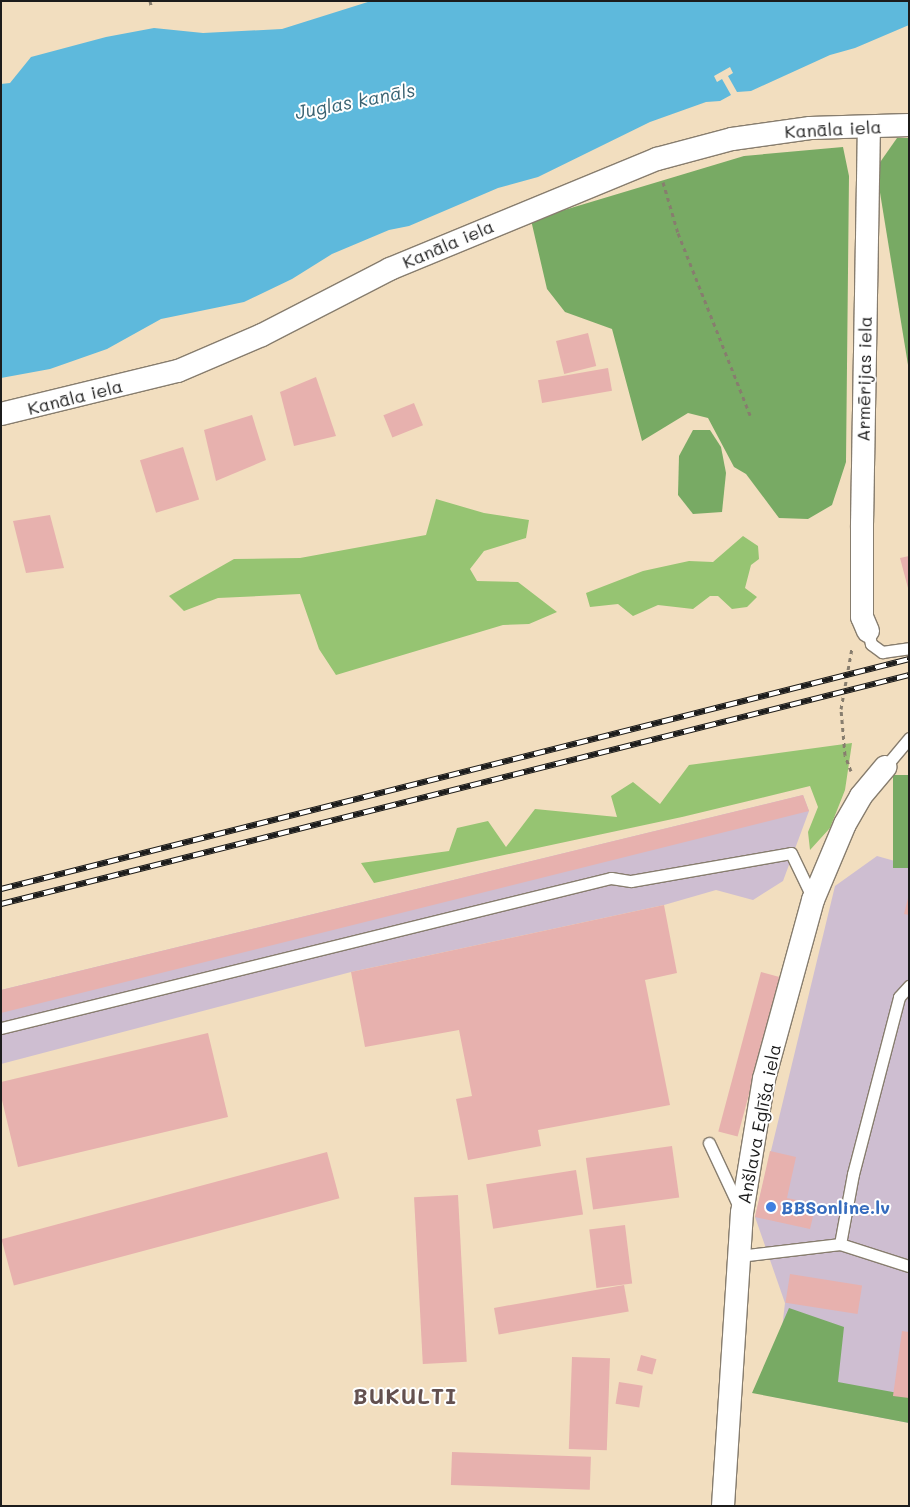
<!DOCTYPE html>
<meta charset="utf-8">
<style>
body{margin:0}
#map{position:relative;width:910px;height:1507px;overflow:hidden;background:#f2debf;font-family:Mali,sans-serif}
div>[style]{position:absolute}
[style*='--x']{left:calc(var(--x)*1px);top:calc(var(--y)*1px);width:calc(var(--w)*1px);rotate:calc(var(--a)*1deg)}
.industrial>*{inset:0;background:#cebed1}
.green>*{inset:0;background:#96c472}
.forest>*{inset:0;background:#78aa64;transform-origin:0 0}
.water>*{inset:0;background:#5eb9dc}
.building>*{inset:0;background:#e7b1ae;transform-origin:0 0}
.path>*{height:3px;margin-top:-1.5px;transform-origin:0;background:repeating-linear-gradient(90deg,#877d6e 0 4px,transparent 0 8px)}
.roads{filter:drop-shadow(1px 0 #877d6e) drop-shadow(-1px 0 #877d6e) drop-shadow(0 1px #877d6e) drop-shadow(0 -1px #877d6e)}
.service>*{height:11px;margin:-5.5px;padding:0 5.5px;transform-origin:5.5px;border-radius:5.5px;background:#fff}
.minor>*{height:22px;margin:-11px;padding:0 11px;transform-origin:11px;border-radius:11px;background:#fff}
.rail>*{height:5.5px;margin-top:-2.75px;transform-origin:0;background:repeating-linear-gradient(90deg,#fff 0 11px,#1c1c1c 0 22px);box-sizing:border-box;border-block:1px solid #1c1c1c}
.dots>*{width:14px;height:14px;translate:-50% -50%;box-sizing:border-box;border:2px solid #fff;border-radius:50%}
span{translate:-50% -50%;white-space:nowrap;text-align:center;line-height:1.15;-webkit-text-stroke:4px #fff;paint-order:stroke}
.street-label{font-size:18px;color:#1c1c1c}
.shop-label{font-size:18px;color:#366cbe;font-weight:700}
.left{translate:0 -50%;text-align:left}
.water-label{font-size:19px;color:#3a6372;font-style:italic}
.district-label{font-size:22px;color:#63504f;font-weight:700;letter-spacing:1px}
.frame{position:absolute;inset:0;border:2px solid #1c1c1c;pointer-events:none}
</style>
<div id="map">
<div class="industrial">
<i style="clip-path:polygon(803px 795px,809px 811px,783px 881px,753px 900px,716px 890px,664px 905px,351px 972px,1px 1064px,1px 990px)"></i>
<i style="clip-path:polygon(877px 856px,909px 865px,909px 1423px,774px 1397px,785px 1303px,755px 1217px,835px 886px)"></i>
</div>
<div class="green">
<i style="clip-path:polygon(436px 499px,484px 513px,529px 520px,526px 538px,484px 551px,470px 569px,477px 581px,518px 582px,557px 612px,529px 624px,503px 625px,336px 675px,319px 649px,300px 594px,218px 598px,184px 611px,169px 596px,234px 559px,300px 558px,426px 535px)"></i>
<i style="clip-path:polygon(743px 536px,758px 546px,759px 559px,751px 565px,745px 588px,757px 597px,747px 607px,732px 609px,718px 596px,710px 596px,693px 609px,658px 605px,633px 616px,618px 604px,590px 607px,586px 593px,643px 571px,689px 561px,713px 562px)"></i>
<i style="clip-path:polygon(852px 743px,845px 790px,830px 828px,810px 850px,808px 832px,818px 807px,810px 786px,682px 817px,374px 883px,361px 863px,449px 851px,457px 828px,488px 821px,506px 847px,535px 809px,617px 817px,611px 796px,633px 782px,660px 804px,689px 765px)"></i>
</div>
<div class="forest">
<i style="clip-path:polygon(897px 138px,909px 138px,909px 371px,876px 168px)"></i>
<i style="clip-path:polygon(843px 147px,849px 176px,846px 462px,832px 505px,808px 519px,779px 518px,746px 474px,734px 467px,708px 418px,688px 413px,642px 441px,612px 329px,565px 312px,547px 289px,531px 220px,744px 156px)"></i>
<i style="clip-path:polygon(693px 430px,710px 430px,721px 447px,726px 473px,722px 512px,693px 514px,678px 495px,679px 456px)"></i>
<i style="left:909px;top:775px;width:93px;height:16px;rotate:90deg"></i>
<i style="clip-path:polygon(789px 1308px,844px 1327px,838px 1382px,909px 1395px,909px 1423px,752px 1393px)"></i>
</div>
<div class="water">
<i style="clip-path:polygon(371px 1px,909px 1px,909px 25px,855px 48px,830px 55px,751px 91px,737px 92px,728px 76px,733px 73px,730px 67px,714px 76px,717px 82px,722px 79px,731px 95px,720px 101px,706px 102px,650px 122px,538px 177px,498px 188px,409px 226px,389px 230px,332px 254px,292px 279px,244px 302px,161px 319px,107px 349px,50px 369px,1px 378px,1px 84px,10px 83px,31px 57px,106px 37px,154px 28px,203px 33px,282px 29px)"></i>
</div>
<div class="building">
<i style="left:588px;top:333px;width:34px;height:33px;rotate:76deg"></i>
<i style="left:608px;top:368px;width:23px;height:71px;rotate:80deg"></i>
<i style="clip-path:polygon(316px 377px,336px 436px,294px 446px,280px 392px)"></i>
<i style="left:414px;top:403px;width:24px;height:33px;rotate:68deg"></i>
<i style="clip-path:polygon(252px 415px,266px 460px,216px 481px,204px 430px)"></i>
<i style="left:183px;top:447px;width:55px;height:45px;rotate:73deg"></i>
<i style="clip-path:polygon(50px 515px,64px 568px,26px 573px,13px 521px)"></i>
<i style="clip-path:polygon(909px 556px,909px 588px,908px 588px,900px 558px)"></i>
<i style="clip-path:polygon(803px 795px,809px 811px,1px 1013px,1px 990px)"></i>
<i style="clip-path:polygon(908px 898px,909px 898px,909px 915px,904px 914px)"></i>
<i style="clip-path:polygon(664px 905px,677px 973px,645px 980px,670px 1105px,538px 1130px,541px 1146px,468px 1160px,456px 1099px,472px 1096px,459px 1030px,365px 1047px,351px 972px)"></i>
<i style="left:761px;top:972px;width:20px;height:165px;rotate:15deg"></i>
<i style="clip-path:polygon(208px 1033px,228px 1117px,18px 1167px,1px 1096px,1px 1082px)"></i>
<i style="left:672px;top:1146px;width:52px;height:87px;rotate:82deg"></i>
<i style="clip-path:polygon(770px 1151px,796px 1157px,787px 1198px,816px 1204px,810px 1229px,755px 1217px)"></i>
<i style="left:327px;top:1152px;width:48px;height:337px;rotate:75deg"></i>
<i style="left:576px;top:1170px;width:45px;height:91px;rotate:81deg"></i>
<i style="left:458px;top:1195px;width:167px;height:44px;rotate:87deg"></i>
<i style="left:625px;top:1225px;width:59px;height:36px;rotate:83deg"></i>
<i style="left:790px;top:1274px;width:73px;height:29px;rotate:9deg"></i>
<i style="left:624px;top:1285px;width:27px;height:132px;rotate:80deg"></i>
<i style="clip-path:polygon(902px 1331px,909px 1332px,909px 1398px,893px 1396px)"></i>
<i style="left:641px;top:1355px;width:16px;height:16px;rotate:15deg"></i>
<i style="left:572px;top:1357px;width:38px;height:92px;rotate:2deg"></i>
<i style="left:619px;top:1382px;width:24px;height:22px;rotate:9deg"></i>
<i style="left:452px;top:1452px;width:139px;height:33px;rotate:2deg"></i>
</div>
<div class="path">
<i style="--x:150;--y:1;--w:4;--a:76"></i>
<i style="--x:663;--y:182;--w:53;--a:73.6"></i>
<i style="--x:678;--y:233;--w:196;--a:68.4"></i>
<i style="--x:851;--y:771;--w:17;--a:-111"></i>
<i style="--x:845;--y:755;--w:46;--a:-95"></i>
<i style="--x:841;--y:709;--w:62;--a:-79.8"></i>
</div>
<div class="roads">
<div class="service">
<i style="--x:868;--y:631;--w:13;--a:77"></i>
<i style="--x:871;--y:644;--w:14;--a:36"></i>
<i style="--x:882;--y:652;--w:27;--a:-8"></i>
<i style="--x:885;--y:767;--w:38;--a:-50"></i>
<i style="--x:1;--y:1028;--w:628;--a:-13.82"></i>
<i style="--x:611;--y:878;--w:20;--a:9"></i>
<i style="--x:631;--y:881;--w:162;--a:-9.9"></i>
<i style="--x:791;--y:853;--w:51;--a:64.4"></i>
<i style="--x:709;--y:1143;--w:71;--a:64.9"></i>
<i style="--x:840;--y:1244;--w:71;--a:-79.5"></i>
<i style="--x:853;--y:1174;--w:183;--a:-75.4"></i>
<i style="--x:899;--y:997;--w:15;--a:-48"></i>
<i style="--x:739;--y:1256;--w:102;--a:-6.8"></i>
<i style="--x:840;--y:1244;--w:72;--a:17.7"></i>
</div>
<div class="minor">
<i style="--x:1;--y:414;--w:182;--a:-13.7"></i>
<i style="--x:178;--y:371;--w:91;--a:-23.2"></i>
<i style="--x:262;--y:335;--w:144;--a:-27.3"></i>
<i style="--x:390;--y:269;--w:289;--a:-22.4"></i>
<i style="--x:657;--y:159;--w:78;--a:-14.9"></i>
<i style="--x:732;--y:139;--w:79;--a:-8"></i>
<i style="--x:810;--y:128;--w:99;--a:-1.7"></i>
<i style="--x:868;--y:631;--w:15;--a:-113"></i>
<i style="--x:862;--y:617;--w:93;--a:-90"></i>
<i style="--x:862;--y:524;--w:397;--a:-89"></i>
<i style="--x:723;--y:1506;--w:294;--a:-86.3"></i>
<i style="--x:742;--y:1213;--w:136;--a:-80.7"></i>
<i style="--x:764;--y:1079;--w:186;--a:-74.7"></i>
<i style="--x:813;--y:900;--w:82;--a:-67.2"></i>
<i style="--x:845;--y:824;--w:32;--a:-60"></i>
<i style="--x:861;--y:796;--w:38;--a:-50"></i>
</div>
</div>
<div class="rail">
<i style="--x:1;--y:889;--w:937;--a:-14.21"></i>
<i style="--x:1;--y:904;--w:936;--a:-14.15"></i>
</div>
<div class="dots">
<i style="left:771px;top:1207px;background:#3f7fe0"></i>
</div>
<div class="street-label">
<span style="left:833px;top:129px;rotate:-3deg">Kanāla iela</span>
<span style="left:448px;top:244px;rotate:-23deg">Kanāla iela</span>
<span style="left:864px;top:379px;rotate:-89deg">Armērijas iela</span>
<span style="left:75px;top:397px;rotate:-14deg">Kanāla iela</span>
<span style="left:759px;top:1124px;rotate:-79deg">Anšlava Eglīša iela</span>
</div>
<div class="shop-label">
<span class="left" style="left:781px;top:1207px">BBSonline.lv</span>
</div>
<div class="water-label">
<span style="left:355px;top:101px;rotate:-11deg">Juglas kanāls</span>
</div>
<div class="district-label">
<span style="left:405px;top:1396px">BUKULTI</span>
</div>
<div class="frame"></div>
</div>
